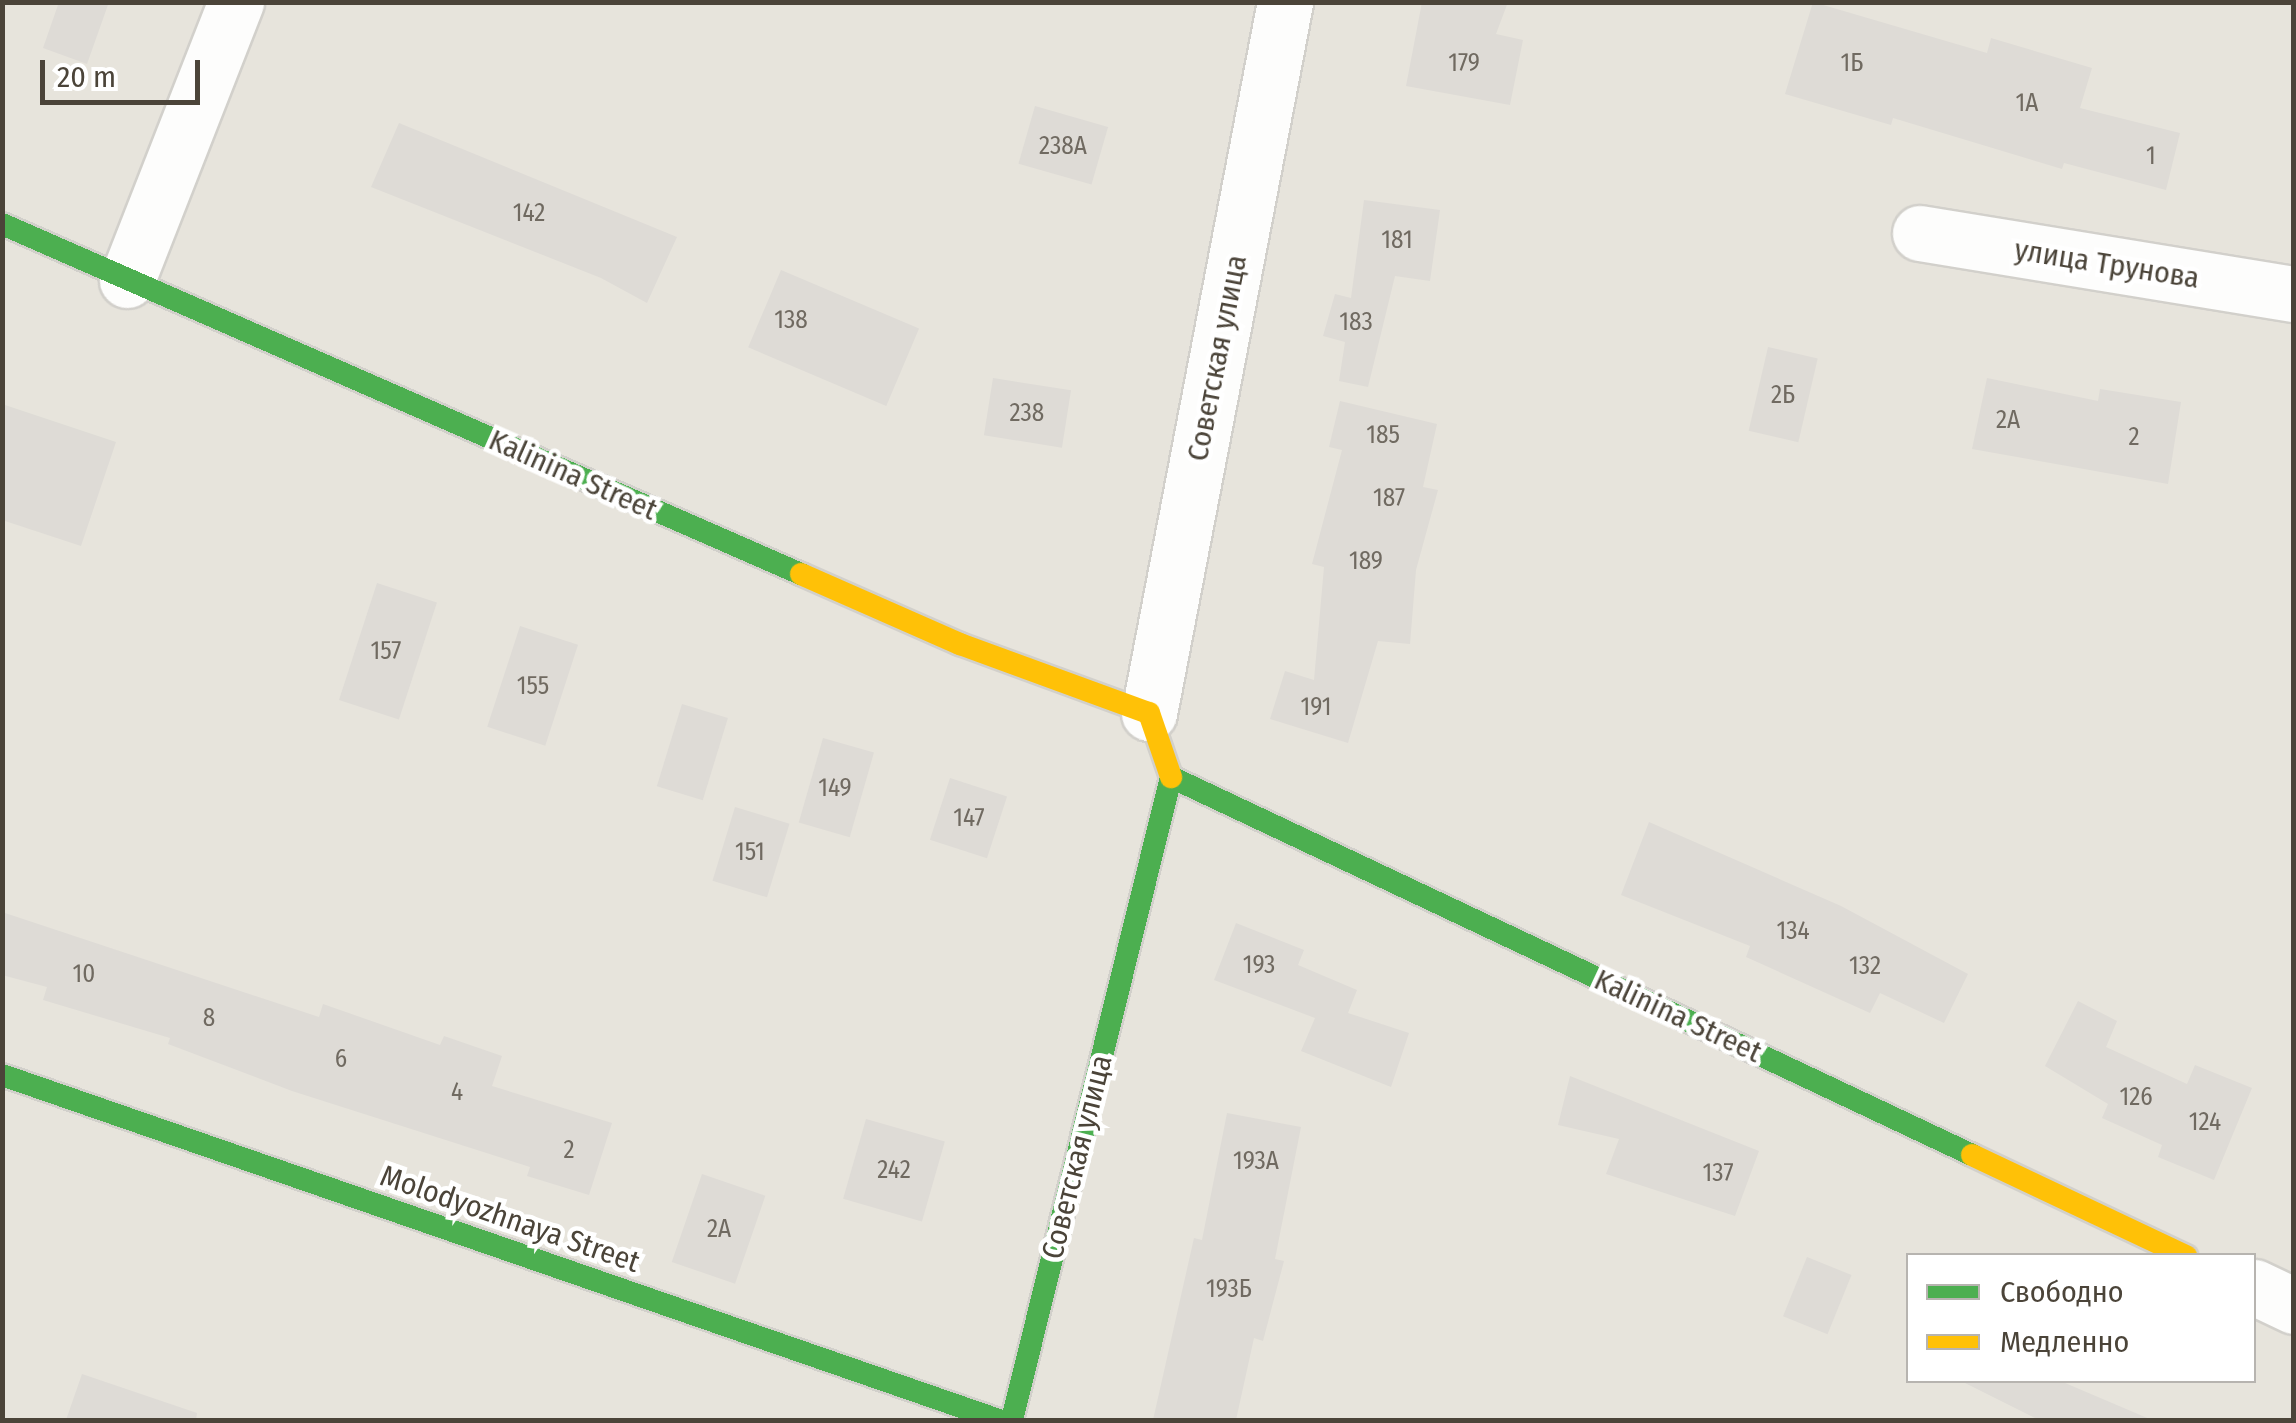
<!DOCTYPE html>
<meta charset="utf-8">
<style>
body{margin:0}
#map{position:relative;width:2296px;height:1423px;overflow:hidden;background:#f4f2ee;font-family:"Fira Sans Condensed",sans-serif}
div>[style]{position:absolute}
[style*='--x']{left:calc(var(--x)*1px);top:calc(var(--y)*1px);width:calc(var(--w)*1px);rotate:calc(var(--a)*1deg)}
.residential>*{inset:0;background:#e7e4dc}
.building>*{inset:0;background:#dedbd6;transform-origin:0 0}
.roads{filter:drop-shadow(2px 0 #d2d0cb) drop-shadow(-2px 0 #d2d0cb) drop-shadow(0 2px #d2d0cb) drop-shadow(0 -2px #d2d0cb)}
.street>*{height:55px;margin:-27.5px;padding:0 27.5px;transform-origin:27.5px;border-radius:27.5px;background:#fdfdfc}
.fast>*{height:22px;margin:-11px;padding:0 11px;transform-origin:11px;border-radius:11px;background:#4caf50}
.slow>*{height:22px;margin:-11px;padding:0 11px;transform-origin:11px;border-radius:11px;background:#ffc107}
span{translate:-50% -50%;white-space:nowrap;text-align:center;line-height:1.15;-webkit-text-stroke:9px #fff;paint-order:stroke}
.number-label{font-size:25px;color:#706a61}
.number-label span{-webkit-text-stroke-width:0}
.street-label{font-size:30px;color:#4b4439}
.frame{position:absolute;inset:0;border:5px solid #4b4439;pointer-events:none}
.legend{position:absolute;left:1906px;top:1253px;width:350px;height:130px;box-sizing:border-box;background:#fff;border:2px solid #b7b4b0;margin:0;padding:12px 18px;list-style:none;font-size:30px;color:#4b4439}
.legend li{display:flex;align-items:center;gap:20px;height:50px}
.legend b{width:50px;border:2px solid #b7b4b0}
.scale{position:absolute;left:40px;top:60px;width:160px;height:45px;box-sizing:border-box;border:5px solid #4b4439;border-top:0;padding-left:12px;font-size:30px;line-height:35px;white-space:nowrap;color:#4b4439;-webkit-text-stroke:8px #fff;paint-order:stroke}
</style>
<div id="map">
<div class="residential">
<i style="clip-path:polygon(evenodd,3px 3px,2293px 3px,2293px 1420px,3px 1420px,3px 3px,1908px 1256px,2254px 1256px,2254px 1380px,1908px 1380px,1908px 1256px)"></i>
</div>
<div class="building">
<i style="clip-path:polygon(59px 2px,109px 2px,87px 64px,43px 48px)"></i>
<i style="clip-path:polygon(1422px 2px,1508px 2px,1496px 34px,1523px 40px,1510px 105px,1406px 86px)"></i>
<i style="clip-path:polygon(1813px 2px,1987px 53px,1991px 38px,2092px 68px,2080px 108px,2180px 133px,2166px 190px,2064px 163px,2062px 169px,1893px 118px,1891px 125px,1785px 94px)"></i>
<i style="left:1035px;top:106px;width:76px;height:60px;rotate:16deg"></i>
<i style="clip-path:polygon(399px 123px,677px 237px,647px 303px,601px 278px,371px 187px)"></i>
<i style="clip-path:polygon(1364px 200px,1440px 210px,1430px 281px,1395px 276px,1368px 387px,1339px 381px,1345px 342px,1323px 336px,1335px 294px,1351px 298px)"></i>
<i style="left:781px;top:270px;width:150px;height:84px;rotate:23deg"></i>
<i style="left:1768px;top:347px;width:51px;height:86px;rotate:13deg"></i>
<i style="left:993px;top:378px;width:79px;height:58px;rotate:9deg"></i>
<i style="clip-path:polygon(1987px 378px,2098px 401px,2100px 389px,2181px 402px,2168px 484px,1972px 449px)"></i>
<i style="clip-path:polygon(1340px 401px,1437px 424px,1423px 487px,1438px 490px,1416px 570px,1410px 644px,1378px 641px,1348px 743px,1270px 719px,1285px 671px,1314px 680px,1324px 567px,1312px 564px,1342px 450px,1329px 447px)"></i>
<i style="clip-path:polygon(2px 404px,116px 442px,81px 546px,2px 520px)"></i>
<i style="left:377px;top:583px;width:63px;height:123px;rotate:18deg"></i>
<i style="left:520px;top:626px;width:61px;height:106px;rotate:18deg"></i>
<i style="left:682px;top:704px;width:48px;height:86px;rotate:17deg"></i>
<i style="left:823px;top:738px;width:53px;height:88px;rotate:16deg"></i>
<i style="left:950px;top:778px;width:60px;height:65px;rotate:18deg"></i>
<i style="left:735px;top:807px;width:57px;height:77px;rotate:17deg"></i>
<i style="clip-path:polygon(1649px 822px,1841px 906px,1968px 974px,1944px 1023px,1880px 993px,1870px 1013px,1746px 957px,1750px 946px,1621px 895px)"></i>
<i style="clip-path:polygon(2px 912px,319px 1017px,323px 1004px,440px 1045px,444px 1036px,502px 1056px,492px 1086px,612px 1123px,589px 1195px,527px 1176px,530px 1167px,292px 1091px,168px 1044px,170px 1038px,43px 1000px,47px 987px,2px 975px)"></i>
<i style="clip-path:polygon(1236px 923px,1304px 950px,1298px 965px,1357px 990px,1348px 1013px,1409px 1033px,1391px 1087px,1301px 1051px,1315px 1018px,1214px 980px)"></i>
<i style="clip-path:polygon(2078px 1001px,2117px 1021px,2106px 1047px,2187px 1084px,2195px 1065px,2252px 1088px,2214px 1180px,2158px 1157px,2162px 1145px,2102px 1118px,2108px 1104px,2045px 1066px)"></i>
<i style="clip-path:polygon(1570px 1076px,1759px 1151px,1735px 1216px,1606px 1174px,1619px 1139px,1558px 1125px)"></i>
<i style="clip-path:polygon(1227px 1113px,1301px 1127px,1275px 1259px,1284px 1261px,1263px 1341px,1254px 1338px,1236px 1420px,1153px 1420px,1194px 1238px,1202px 1240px)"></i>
<i style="left:866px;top:1119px;width:82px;height:83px;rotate:16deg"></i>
<i style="left:702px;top:1174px;width:67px;height:93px;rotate:19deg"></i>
<i style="left:1807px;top:1257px;width:48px;height:64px;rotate:22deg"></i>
<i style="clip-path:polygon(82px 1374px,197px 1413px,196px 1420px,66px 1420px)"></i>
<i style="clip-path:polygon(1959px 1380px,2058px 1380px,2152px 1420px,2039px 1420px)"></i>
</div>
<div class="roads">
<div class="street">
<i style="--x:1920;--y:233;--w:379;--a:9.3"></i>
<i style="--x:127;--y:280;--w:299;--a:-68.6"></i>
<i style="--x:1149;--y:713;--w:724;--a:-79.17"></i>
<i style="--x:2254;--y:1287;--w:44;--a:25.4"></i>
</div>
<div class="fast">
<i style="--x:2;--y:224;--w:872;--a:23.66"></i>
<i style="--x:1171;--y:777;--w:886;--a:25.26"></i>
<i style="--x:2;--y:1075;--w:1055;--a:19.09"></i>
<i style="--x:1012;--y:1420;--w:662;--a:-76.11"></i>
</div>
<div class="slow">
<i style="--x:801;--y:574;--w:174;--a:23.8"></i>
<i style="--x:960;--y:644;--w:201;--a:20.1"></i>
<i style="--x:1149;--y:713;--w:68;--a:71"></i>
<i style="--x:1972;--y:1155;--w:237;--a:25.3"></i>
</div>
</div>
<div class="number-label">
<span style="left:1464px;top:63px">179</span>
<span style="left:1852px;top:63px">1Б</span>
<span style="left:2027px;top:103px">1А</span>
<span style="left:1063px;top:146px">238А</span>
<span style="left:2151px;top:156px">1</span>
<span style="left:529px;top:213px">142</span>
<span style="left:1397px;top:240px">181</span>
<span style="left:791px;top:320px">138</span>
<span style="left:1356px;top:322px">183</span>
<span style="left:1783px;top:395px">2Б</span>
<span style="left:1027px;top:413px">238</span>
<span style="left:2008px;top:420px">2А</span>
<span style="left:1383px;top:435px">185</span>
<span style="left:2134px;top:437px">2</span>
<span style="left:1389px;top:498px">187</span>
<span style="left:1366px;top:561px">189</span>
<span style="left:386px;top:651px">157</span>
<span style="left:533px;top:686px">155</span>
<span style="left:1316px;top:707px">191</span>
<span style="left:835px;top:788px">149</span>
<span style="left:969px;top:818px">147</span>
<span style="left:750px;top:852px">151</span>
<span style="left:1793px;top:931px">134</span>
<span style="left:1259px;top:965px">193</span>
<span style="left:1865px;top:966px">132</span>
<span style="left:84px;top:974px">10</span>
<span style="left:209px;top:1018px">8</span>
<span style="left:341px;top:1059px">6</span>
<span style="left:457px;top:1092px">4</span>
<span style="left:2136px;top:1097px">126</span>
<span style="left:2205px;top:1122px">124</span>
<span style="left:569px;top:1150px">2</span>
<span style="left:1256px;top:1161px">193А</span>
<span style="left:894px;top:1170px">242</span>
<span style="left:1718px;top:1173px">137</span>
<span style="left:719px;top:1229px">2А</span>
<span style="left:1229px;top:1289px">193Б</span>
</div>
<div class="street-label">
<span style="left:2107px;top:264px;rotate:9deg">улица Трунова</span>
<span style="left:1217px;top:358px;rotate:-79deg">Советская улица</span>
<span style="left:573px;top:475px;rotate:24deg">Kalinina Street</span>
<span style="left:1678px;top:1016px;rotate:25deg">Kalinina Street</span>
<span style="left:1077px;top:1157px;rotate:-76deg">Советская улица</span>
<span style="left:510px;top:1219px;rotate:19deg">Molodyozhnaya Street</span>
</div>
<div class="frame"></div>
<ul class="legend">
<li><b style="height:12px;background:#4caf50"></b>Свободно</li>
<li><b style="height:12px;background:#ffc107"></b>Медленно</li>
</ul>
<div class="scale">20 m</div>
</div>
